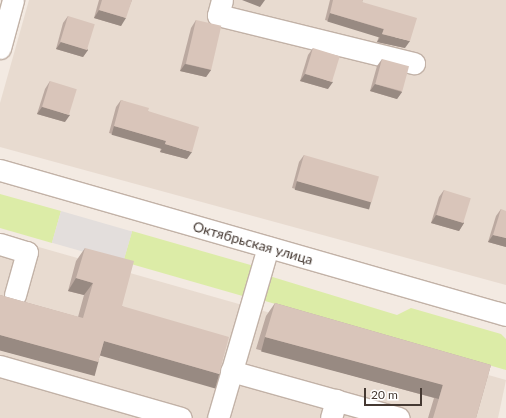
<!DOCTYPE html>
<meta charset="utf-8">
<style>
body{margin:0}
#map{position:relative;width:506px;height:418px;overflow:hidden;background:#f3eae2;font-family:Lato,sans-serif}
div>[style]{position:absolute}
[style*='--x']{left:calc(var(--x)*1px);top:calc(var(--y)*1px);width:calc(var(--w)*1px);rotate:calc(var(--a)*1deg)}
.residential>*{inset:0;background:#e8dbd0}
.green>*{inset:0;background:#dceca7;transform-origin:0 0}
.parking>*{inset:0;background:#e3dedc;transform-origin:0 0}
.roads{filter:drop-shadow(1px 0 #c2b2a7) drop-shadow(-1px 0 #c2b2a7) drop-shadow(0 1px #c2b2a7) drop-shadow(0 -1px #c2b2a7)}
.minor>*{height:21px;margin:-10.5px;padding:0 10.5px;transform-origin:10.5px;border-radius:10.5px;background:#fff}
.wall>*{inset:0;background:#bba9a0}
.shaded-wall>*{inset:0;background:#988a82;transform-origin:0 0}
.building>*{inset:0;background:#d9c5ba;transform-origin:0 0}
span{translate:-50% -50%;white-space:nowrap;text-align:center;line-height:1.15;-webkit-text-stroke:3px #fff;paint-order:stroke}
.street-label{font-size:14px;color:#453932}
.scale{position:absolute;left:364px;top:388px;width:58px;height:18px;box-sizing:border-box;border:2px solid #453932;border-top:0;padding-left:5px;font-size:12px;line-height:14px;white-space:nowrap;color:#453932;-webkit-text-stroke:3px #fff;paint-order:stroke}
</style>
<div id="map">
<div class="residential">
<i style="clip-path:polygon(29px 0,506px 0,506px 285px,0 147px,0 103px)"></i>
<i style="clip-path:polygon(0 236px,506px 380px,498px 418px,0 418px)"></i>
</div>
<div class="green">
<i style="clip-path:polygon(0 194px,61px 211px,52px 243px,0 228px)"></i>
<i style="left:132px;top:231px;width:127px;height:32px;rotate:16deg"></i>
<i style="clip-path:polygon(266px 275px,397px 315px,411px 308px,501px 334px,506px 339px,506px 370px,258px 299px)"></i>
</div>
<div class="parking">
<i style="left:61px;top:211px;width:74px;height:33px;rotate:16deg"></i>
</div>
<div class="roads">
<div class="minor">
<i style="--x:222;--y:0;--w:16;--a:105"></i>
<i style="--x:218;--y:15;--w:202;--a:13.8"></i>
<i style="--x:0;--y:48;--w:50;--a:-74.8"></i>
<i style="--x:0;--y:170;--w:526;--a:15.99"></i>
<i style="--x:0;--y:244;--w:28;--a:17"></i>
<i style="--x:27;--y:252;--w:45;--a:105.6"></i>
<i style="--x:0;--y:366;--w:188;--a:16"></i>
<i style="--x:231;--y:371;--w:174;--a:15.6"></i>
<i style="--x:218;--y:418;--w:178;--a:-73.7"></i>
<i style="--x:331;--y:418;--w:19;--a:-74"></i>
</div>
</div>
<div class="wall">
<i style="clip-path:polygon(99px 0,132px 0,121px 26px,94px 18px)"></i>
<i style="clip-path:polygon(330px 0,363px 0,362px 2px,405px 48px,377px 42px,379px 36px,325px 20px)"></i>
<i style="clip-path:polygon(68px 16px,88px 50px,83px 57px,56px 49px,63px 23px)"></i>
<i style="clip-path:polygon(196px 20px,211px 70px,206px 77px,180px 71px,191px 28px)"></i>
<i style="clip-path:polygon(313px 48px,328px 89px,300px 81px,308px 55px)"></i>
<i style="clip-path:polygon(382px 59px,402px 92px,397px 99px,370px 91px,377px 66px)"></i>
<i style="clip-path:polygon(50px 81px,65px 122px,37px 114px,45px 89px)"></i>
<i style="clip-path:polygon(121px 100px,148px 111px,187px 159px,160px 152px,161px 148px,109px 133px,116px 107px)"></i>
<i style="clip-path:polygon(304px 155px,371px 201px,366px 208px,292px 188px,299px 162px)"></i>
<i style="clip-path:polygon(444px 190px,464px 223px,459px 231px,431px 223px,439px 197px)"></i>
<i style="clip-path:polygon(501px 209px,506px 247px,488px 242px,496px 216px)"></i>
<i style="clip-path:polygon(85px 248px,122px 306px,219px 374px,210px 386px,100px 355px,98px 362px,90px 374px,0 350px,0 295px,78px 317px,84px 295px,68px 291px,76px 261px)"></i>
<i style="clip-path:polygon(275px 303px,491px 365px,476px 418px,428px 418px,434px 398px,256px 349px,266px 316px)"></i>
</div>
<div class="shaded-wall">
<i style="clip-path:polygon(242px 0,265px 0,260px 7px)"></i>
<i style="clip-path:polygon(99px 10px,126px 18px,121px 26px,94px 18px)"></i>
<i style="left:330px;top:13px;width:56px;height:9px;rotate:17deg"></i>
<i style="clip-path:polygon(382px 34px,410px 41px,405px 48px,377px 42px)"></i>
<i style="clip-path:polygon(61px 42px,88px 50px,83px 57px,56px 49px)"></i>
<i style="clip-path:polygon(185px 64px,211px 70px,206px 77px,180px 71px)"></i>
<i style="clip-path:polygon(305px 74px,333px 82px,328px 89px,300px 81px)"></i>
<i style="clip-path:polygon(375px 84px,402px 92px,397px 99px,370px 91px)"></i>
<i style="clip-path:polygon(42px 107px,70px 115px,65px 122px,37px 114px)"></i>
<i style="left:114px;top:126px;width:54px;height:9px;rotate:16deg"></i>
<i style="clip-path:polygon(165px 144px,192px 152px,187px 159px,160px 152px)"></i>
<i style="left:297px;top:181px;width:77px;height:9px;rotate:15deg"></i>
<i style="clip-path:polygon(436px 215px,464px 223px,459px 231px,431px 223px)"></i>
<i style="clip-path:polygon(493px 235px,506px 238px,506px 247px,488px 242px)"></i>
<i style="clip-path:polygon(76px 278px,93px 283px,84px 295px,68px 291px)"></i>
<i style="left:0;top:335px;width:102px;height:15px;rotate:15deg"></i>
<i style="left:265px;top:337px;width:184px;height:15px;rotate:15deg"></i>
<i style="left:104px;top:341px;width:120px;height:15px;rotate:16deg"></i>
</div>
<div class="building">
<i style="clip-path:polygon(102px 0,132px 0,126px 18px,99px 10px)"></i>
<i style="clip-path:polygon(333px 0,363px 0,362px 2px,417px 18px,410px 41px,382px 34px,384px 29px,330px 13px)"></i>
<i style="left:68px;top:16px;width:28px;height:27px;rotate:17deg"></i>
<i style="left:196px;top:20px;width:26px;height:45px;rotate:13deg"></i>
<i style="left:313px;top:48px;width:28px;height:27px;rotate:17deg"></i>
<i style="left:382px;top:59px;width:28px;height:26px;rotate:15deg"></i>
<i style="left:50px;top:81px;width:28px;height:27px;rotate:17deg"></i>
<i style="clip-path:polygon(121px 100px,149px 108px,148px 111px,199px 127px,192px 152px,165px 144px,166px 141px,114px 126px)"></i>
<i style="left:304px;top:155px;width:78px;height:27px;rotate:16deg"></i>
<i style="left:444px;top:190px;width:28px;height:26px;rotate:17deg"></i>
<i style="clip-path:polygon(501px 209px,506px 211px,506px 238px,493px 235px)"></i>
<i style="clip-path:polygon(85px 248px,134px 261px,122px 306px,229px 337px,219px 374px,104px 341px,98px 362px,0 335px,0 295px,83px 318px,93px 283px,76px 278px)"></i>
<i style="clip-path:polygon(275px 303px,491px 365px,476px 418px,433px 418px,443px 385px,265px 337px)"></i>
</div>
<div class="street-label">
<span style="left:253px;top:243px;rotate:16deg">Октябрьская улица</span>
</div>
<div class="scale">20 m</div>
</div>
